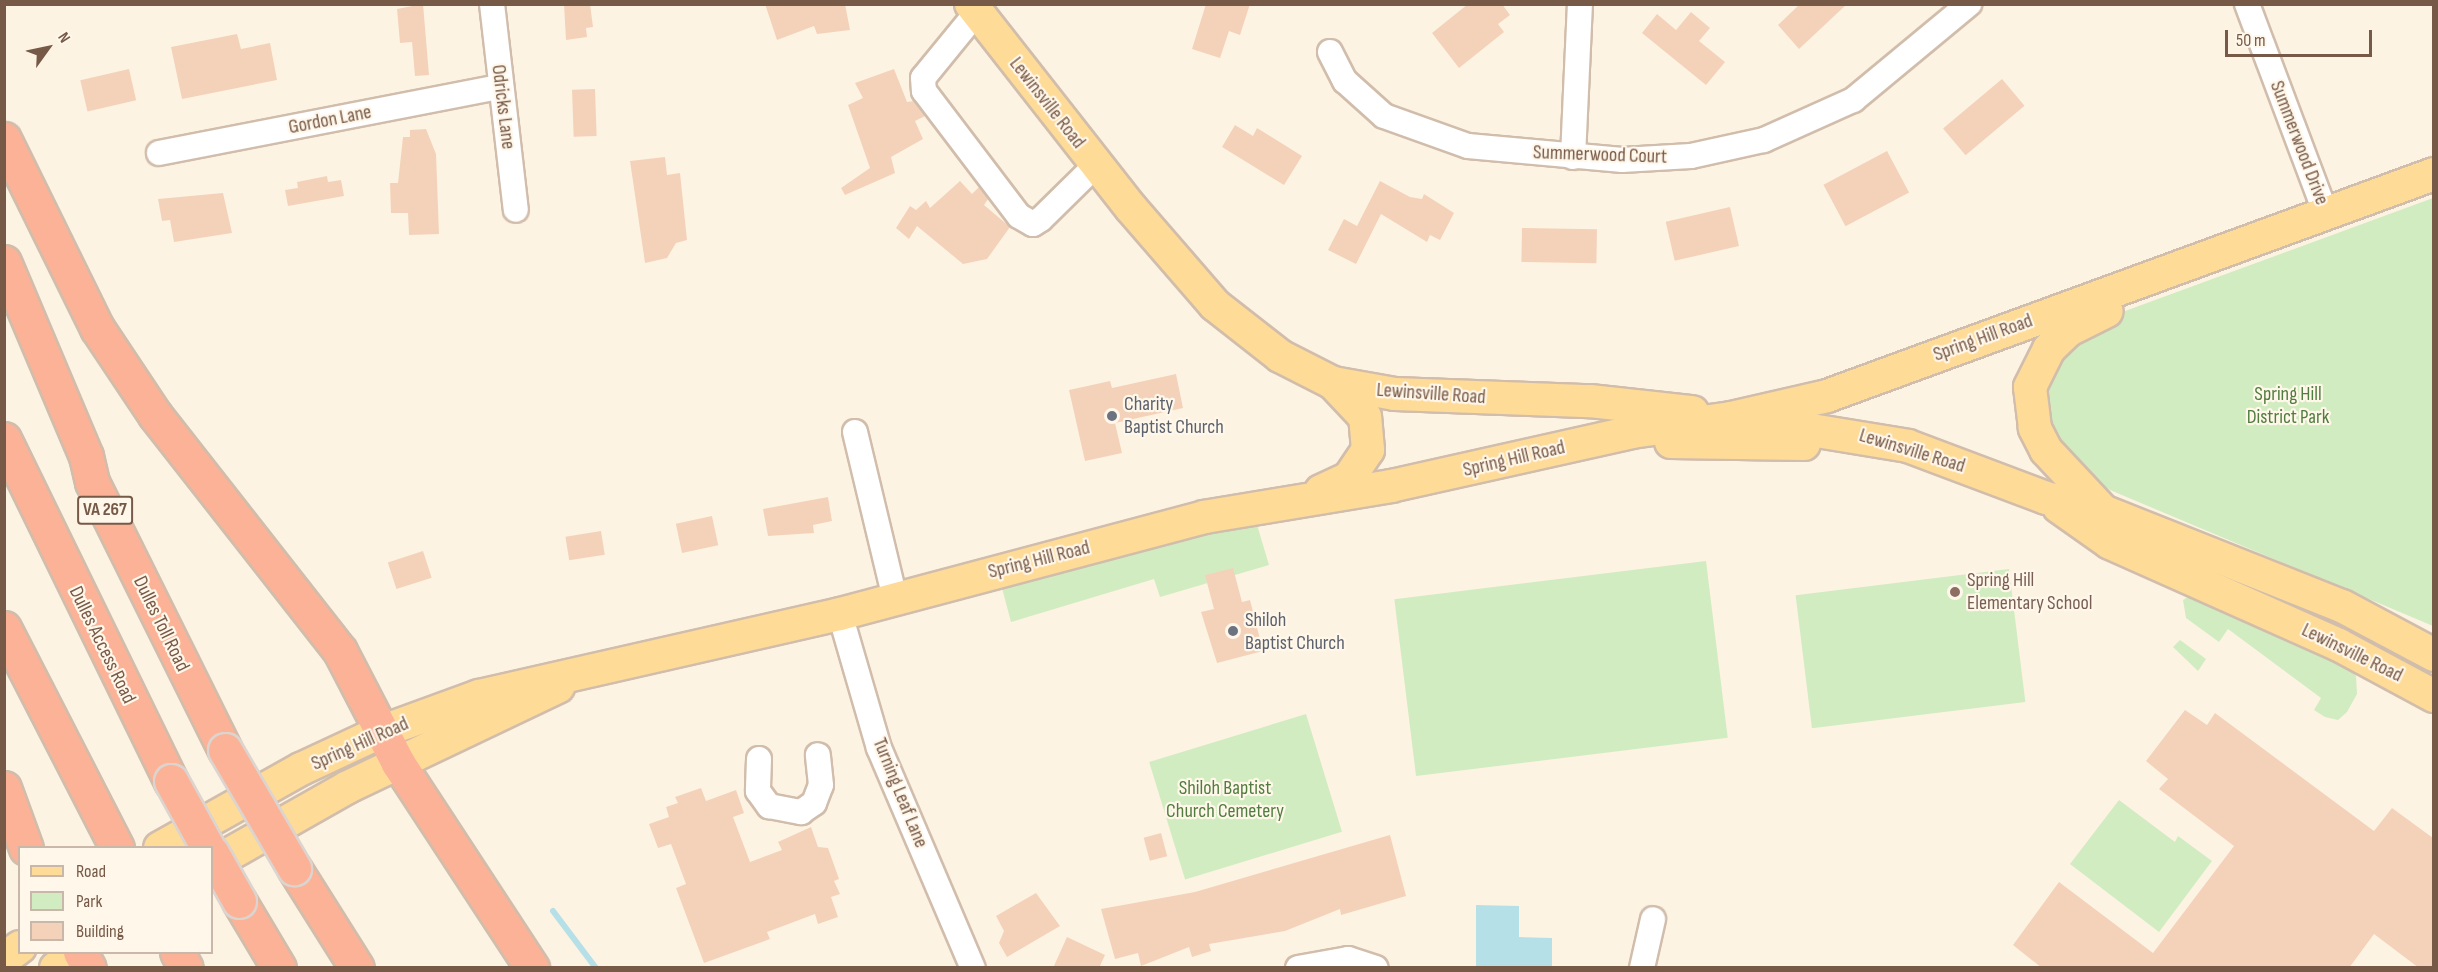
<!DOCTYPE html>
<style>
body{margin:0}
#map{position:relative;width:2438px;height:972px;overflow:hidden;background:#fdf3e3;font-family:"Sofia Sans Condensed",sans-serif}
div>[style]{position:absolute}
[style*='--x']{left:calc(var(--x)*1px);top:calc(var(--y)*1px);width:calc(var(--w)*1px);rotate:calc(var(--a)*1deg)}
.green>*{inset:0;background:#d1ecc0;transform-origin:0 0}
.water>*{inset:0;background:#b6e0e8}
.stream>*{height:6px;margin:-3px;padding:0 3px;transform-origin:3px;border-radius:3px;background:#b6e0e8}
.building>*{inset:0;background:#f4d2b9;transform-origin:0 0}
.roads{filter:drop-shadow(2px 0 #d1bdab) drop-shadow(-2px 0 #d1bdab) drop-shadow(0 2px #d1bdab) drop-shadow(0 -2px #d1bdab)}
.minor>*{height:24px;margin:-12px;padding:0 12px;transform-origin:12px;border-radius:12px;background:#fff}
.major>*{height:32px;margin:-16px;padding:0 16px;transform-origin:16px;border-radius:16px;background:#ffdb98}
.highway>*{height:33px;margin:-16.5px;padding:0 16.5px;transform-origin:16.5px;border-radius:16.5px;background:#fbb296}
.bridges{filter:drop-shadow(2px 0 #dcd4cf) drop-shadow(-2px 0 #dcd4cf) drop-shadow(0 2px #dcd4cf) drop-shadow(0 -2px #dcd4cf)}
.highway-bridge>*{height:33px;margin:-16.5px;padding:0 16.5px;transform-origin:16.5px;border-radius:16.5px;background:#fbb296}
.dots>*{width:16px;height:16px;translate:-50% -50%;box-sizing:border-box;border:3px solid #fff7ea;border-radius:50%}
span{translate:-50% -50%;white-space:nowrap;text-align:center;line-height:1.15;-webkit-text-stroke:4.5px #fff7ea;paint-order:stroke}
.shield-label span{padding:2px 4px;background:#fff7ea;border:2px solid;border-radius:4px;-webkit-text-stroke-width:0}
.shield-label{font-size:18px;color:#775947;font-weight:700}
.street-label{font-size:20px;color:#775947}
.park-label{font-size:20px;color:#507d3f}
.worship-label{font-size:20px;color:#5b616d}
.left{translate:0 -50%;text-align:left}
.education-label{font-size:20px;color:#785e54}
.frame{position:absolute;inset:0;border:6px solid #775947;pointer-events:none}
.legend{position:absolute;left:18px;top:846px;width:195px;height:108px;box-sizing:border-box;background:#fff7ea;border:2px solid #c9b8a9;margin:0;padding:8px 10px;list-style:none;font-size:18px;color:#775947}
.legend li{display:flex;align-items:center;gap:12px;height:30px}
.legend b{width:30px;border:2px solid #c9b8a9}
.north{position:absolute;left:18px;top:18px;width:60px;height:60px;-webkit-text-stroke:4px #fff7ea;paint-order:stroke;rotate:57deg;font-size:16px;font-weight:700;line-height:24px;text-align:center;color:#775947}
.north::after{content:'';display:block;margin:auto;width:21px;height:27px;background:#775947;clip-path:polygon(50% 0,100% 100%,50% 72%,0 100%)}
.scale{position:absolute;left:2225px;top:30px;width:147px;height:27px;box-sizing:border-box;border:3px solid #775947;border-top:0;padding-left:8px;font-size:18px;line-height:21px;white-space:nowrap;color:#775947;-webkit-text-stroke:4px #fff7ea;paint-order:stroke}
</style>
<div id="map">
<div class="green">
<i style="clip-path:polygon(2433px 198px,2433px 626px,2110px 490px,2061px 455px,2038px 408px,2055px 351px,2087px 325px)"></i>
<i style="clip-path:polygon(1255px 518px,1269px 565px,1160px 597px,1154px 579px,1011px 622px,1002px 588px)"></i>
<i style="left:1706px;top:561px;width:178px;height:314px;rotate:83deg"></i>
<i style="left:2009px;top:569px;width:134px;height:215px;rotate:83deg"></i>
<i style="clip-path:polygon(2193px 594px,2342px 657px,2356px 676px,2357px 694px,2347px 712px,2338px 720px,2325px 717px,2314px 710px,2321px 698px,2228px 629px,2219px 642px,2186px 618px,2183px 600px)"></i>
<i style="clip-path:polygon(2180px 640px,2206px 659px,2198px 671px,2173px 647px)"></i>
<i style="left:1306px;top:714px;width:123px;height:164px;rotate:73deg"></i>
<i style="clip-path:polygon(2119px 800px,2175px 842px,2178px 836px,2212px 861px,2159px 932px,2070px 864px)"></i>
</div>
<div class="water">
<i style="clip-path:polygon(1476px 905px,1519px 906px,1519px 937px,1552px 938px,1552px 967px,1476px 967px)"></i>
</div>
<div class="stream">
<i style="--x:553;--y:911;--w:71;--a:53"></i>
</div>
<div class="building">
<i style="clip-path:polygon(423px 4px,429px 75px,415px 76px,412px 42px,400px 43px,397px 9px)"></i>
<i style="clip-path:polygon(564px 4px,590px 4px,593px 27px,586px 28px,587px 37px,566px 40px)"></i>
<i style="clip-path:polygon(765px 4px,845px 4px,850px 30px,817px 34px,814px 26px,777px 40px)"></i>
<i style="clip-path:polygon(1206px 4px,1250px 4px,1240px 35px,1229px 31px,1220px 58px,1192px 49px)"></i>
<i style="clip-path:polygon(1468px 4px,1502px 4px,1510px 15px,1498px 24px,1504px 32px,1459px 68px,1432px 33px)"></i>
<i style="clip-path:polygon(1800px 4px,1847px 4px,1799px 49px,1778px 25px)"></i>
<i style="clip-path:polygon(1691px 12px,1710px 28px,1699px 41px,1725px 62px,1706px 85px,1642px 33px,1657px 14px,1676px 30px)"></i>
<i style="clip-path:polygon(237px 34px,241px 49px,270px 43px,277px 80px,182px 99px,171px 47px)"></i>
<i style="left:129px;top:69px;width:32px;height:50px;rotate:77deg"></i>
<i style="clip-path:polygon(894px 69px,907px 102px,914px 101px,925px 116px,915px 121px,923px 139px,891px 157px,895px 173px,845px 195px,841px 188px,870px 168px,848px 105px,863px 98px,855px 83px)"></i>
<i style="left:2002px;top:79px;width:35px;height:77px;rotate:50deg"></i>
<i style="left:595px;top:89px;width:47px;height:23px;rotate:88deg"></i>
<i style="clip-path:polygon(1235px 125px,1253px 136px,1257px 128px,1302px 156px,1284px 185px,1222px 147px)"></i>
<i style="clip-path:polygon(426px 129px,436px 154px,439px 234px,409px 235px,408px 213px,391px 213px,390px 183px,398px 183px,403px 137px,410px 137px,410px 130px)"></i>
<i style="left:1887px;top:151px;width:47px;height:72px;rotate:62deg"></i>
<i style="clip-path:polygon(665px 157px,667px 175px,680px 173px,687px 240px,676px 243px,667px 258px,645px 263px,630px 161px)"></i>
<i style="clip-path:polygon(327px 176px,328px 182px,341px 180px,344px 196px,288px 206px,285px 190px,298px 188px,297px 182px)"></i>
<i style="clip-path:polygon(960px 181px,972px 194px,979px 187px,988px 199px,984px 205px,1010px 227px,987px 259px,963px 264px,917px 226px,909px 239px,896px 228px,910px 206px,916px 210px,926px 201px,930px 208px)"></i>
<i style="clip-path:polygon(1380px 181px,1410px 197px,1422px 199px,1424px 194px,1454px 213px,1440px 240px,1430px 235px,1427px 242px,1381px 214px,1356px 264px,1328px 250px,1344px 219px,1357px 226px)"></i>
<i style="clip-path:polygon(223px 193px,232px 233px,174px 242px,170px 220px,162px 221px,158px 199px)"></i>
<i style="left:1730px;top:207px;width:40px;height:66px;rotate:77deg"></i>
<i style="left:1522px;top:228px;width:75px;height:34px;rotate:1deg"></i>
<i style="clip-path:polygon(1176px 374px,1183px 408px,1115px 423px,1122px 453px,1085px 461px,1069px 390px,1110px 381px,1112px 388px)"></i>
<i style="clip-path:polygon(828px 497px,832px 521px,813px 525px,814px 533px,768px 536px,763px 509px)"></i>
<i style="left:712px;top:516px;width:30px;height:37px;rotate:78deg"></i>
<i style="left:601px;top:531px;width:24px;height:36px;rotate:81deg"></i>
<i style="left:423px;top:551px;width:28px;height:37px;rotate:72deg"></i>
<i style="clip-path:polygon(1233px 568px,1242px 602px,1250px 600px,1263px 651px,1217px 663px,1201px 612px,1214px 609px,1205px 575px)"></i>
<i style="clip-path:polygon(2185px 710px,2207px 725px,2215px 713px,2374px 831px,2392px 808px,2433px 838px,2433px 968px,2419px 968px,2374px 934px,2349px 968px,2042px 968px,2013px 945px,2059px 882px,2153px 953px,2234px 846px,2159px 789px,2168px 779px,2146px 761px)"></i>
<i style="clip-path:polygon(701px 788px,706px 801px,736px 790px,744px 813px,733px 817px,750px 862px,782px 850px,778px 842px,811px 827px,818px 847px,828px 848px,839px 879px,834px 881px,840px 894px,831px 897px,838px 917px,818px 924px,815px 914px,767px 932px,770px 939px,704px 963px,676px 888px,686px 884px,671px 844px,658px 848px,649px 824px,669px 817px,666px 807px,678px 803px,675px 797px)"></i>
<i style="left:1161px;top:833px;width:24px;height:18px;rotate:75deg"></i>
<i style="clip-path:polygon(1390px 835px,1406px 896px,1341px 915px,1340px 909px,1285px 931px,1209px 944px,1211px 951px,1192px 957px,1189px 947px,1141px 966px,1138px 953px,1115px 959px,1101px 909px,1195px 892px)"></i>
<i style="clip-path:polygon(1036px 893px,1060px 926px,1007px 957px,999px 943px,1004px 931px,996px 916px)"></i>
<i style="clip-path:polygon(1067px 937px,1105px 955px,1099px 968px,1053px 968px)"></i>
</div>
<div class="roads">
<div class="minor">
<i style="--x:492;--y:4;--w:207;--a:83.4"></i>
<i style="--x:2247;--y:4;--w:224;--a:69.4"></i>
<i style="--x:977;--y:12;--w:85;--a:129.3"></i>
<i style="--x:923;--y:78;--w:13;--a:86"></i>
<i style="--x:924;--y:91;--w:157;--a:52.8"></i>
<i style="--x:1019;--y:216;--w:16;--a:30"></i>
<i style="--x:1033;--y:224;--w:9;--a:-32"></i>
<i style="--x:1041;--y:219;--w:77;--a:-44.5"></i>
<i style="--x:1330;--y:52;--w:33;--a:63"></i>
<i style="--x:1345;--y:81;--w:52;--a:41.9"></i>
<i style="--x:1384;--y:116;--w:89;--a:19.7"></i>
<i style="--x:1468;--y:146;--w:155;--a:5.2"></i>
<i style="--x:1622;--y:160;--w:69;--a:-3.3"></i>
<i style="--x:1691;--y:156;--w:75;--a:-12.4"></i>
<i style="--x:1764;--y:140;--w:98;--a:-24.2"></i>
<i style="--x:1853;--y:100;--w:151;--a:-39.6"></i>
<i style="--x:159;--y:153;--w:347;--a:-11"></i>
<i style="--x:1573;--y:157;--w:153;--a:-87.4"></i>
<i style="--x:855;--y:432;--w:172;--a:76.5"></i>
<i style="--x:840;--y:614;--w:140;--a:73.8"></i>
<i style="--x:879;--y:748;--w:239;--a:66.9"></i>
<i style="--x:759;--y:759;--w:32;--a:92"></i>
<i style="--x:758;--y:791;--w:19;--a:54"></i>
<i style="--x:769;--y:806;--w:33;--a:11"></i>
<i style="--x:801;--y:812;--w:16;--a:-35"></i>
<i style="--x:814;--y:803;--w:19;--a:-69"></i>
<i style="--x:821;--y:785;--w:30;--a:-96"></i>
<i style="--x:1298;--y:968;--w:51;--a:-10.2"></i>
<i style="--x:1348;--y:959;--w:29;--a:18"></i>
<i style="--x:1642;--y:968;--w:50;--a:-77.3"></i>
</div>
<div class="major">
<i style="--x:971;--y:4;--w:259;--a:51.9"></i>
<i style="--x:1131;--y:208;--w:128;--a:49.1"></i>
<i style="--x:1215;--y:305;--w:83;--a:38.1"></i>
<i style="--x:1280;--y:356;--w:59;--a:27"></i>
<i style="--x:1333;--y:383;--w:63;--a:10.1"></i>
<i style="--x:1395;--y:394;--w:195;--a:2.1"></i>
<i style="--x:1590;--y:401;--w:103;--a:6.2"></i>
<i style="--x:1756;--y:421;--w:154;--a:9.3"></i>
<i style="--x:1908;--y:446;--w:147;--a:20.6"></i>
<i style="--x:2046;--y:498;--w:58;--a:12.8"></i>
<i style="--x:2103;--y:511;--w:257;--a:21.7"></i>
<i style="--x:2342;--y:606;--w:104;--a:28"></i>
<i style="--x:1671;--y:442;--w:133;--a:0.9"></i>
<i style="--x:1321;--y:491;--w:31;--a:-25"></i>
<i style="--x:1349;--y:478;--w:34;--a:-56"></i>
<i style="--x:1368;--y:450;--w:33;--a:-95"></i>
<i style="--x:1365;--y:417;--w:47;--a:-133.3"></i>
<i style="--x:2059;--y:507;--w:62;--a:35.2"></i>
<i style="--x:2110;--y:543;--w:251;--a:24"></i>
<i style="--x:2339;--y:645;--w:108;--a:28.2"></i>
<i style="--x:2103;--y:511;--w:83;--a:-133.1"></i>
<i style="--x:2046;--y:450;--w:25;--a:-117"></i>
<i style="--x:2035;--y:428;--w:41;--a:-97"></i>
<i style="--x:2030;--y:387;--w:42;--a:-63.4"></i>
<i style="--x:2049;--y:349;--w:28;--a:-44"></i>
<i style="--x:2069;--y:330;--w:42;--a:-26.6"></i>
<i style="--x:160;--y:848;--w:162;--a:-29.3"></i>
<i style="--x:301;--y:769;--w:90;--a:-24.9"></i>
<i style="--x:383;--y:731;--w:102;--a:-20"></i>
<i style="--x:479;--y:696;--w:370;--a:-12.8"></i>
<i style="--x:840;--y:614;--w:377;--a:-14.9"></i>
<i style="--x:1204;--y:517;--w:190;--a:-9.4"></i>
<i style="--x:1391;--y:486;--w:247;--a:-12.6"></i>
<i style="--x:1632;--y:432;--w:100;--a:-8"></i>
<i style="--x:1731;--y:418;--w:98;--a:-12.9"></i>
<i style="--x:1827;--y:396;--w:646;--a:-20.09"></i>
<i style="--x:212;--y:864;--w:156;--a:-29.5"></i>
<i style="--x:348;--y:787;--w:233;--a:-25.5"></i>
<i style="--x:4;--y:959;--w:20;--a:-37"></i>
<i style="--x:56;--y:968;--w:26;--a:-37"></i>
</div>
<div class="highway">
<i style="--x:4;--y:139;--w:211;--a:63.8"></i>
<i style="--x:97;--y:328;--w:105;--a:56.3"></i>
<i style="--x:155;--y:415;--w:300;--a:51.9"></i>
<i style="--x:340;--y:651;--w:126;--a:62.6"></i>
<i style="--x:398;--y:763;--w:245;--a:56.8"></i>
<i style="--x:4;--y:262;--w:211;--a:67.1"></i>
<i style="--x:86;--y:456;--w:27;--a:77"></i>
<i style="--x:92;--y:482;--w:299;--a:63.6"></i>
<i style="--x:4;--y:439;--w:381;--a:64"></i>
<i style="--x:4;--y:628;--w:247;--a:62.8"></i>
<i style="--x:4;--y:788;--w:64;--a:69.9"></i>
<i style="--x:294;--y:868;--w:118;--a:57.8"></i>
<i style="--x:239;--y:901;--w:78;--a:59.2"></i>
<i style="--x:80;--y:952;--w:18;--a:61"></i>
<i style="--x:177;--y:952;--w:18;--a:61"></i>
</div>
</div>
<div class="bridges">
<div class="highway-bridge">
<i style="--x:225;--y:750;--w:137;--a:59.7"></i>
<i style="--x:171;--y:781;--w:77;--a:61.1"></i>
<i style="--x:212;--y:853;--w:55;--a:60.6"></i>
</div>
</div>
<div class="dots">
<i style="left:1112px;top:416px;background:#6b7280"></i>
<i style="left:1955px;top:592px;background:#8d6e63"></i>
<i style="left:1233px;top:631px;background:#6b7280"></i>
</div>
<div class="shield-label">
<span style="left:105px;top:510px">VA 267</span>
</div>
<div class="street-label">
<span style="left:1047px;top:103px;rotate:52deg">Lewinsville Road</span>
<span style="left:503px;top:107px;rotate:83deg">Odricks Lane</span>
<span style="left:330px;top:120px;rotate:-11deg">Gordon Lane</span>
<span style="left:2299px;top:143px;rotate:69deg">Summerwood Drive</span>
<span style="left:1600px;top:155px;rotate:2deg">Summerwood Court</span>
<span style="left:1983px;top:338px;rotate:-20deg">Spring Hill Road</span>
<span style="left:1431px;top:394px;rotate:4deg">Lewinsville Road</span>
<span style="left:1912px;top:451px;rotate:17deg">Lewinsville Road</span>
<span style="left:1514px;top:459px;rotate:-13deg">Spring Hill Road</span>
<span style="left:1039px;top:560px;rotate:-14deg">Spring Hill Road</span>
<span style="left:161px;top:624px;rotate:64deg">Dulles Toll Road</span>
<span style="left:102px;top:645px;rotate:64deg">Dulles Access Road</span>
<span style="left:2352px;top:653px;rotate:26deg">Lewinsville Road</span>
<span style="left:360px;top:744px;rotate:-24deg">Spring Hill Road</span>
<span style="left:900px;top:793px;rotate:68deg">Turning Leaf Lane</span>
</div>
<div class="park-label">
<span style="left:2288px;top:406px">Spring Hill<br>District Park</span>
<span style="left:1225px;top:800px">Shiloh Baptist<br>Church Cemetery</span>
</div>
<div class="worship-label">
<span class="left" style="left:1124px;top:416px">Charity<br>Baptist Church</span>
<span class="left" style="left:1245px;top:632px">Shiloh<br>Baptist Church</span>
</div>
<div class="education-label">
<span class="left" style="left:1967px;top:592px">Spring Hill<br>Elementary School</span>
</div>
<div class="frame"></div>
<ul class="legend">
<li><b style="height:8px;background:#ffdb98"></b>Road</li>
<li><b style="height:16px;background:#d1ecc0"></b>Park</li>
<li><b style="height:16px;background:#f4d2b9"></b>Building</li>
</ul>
<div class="north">N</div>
<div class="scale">50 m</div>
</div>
